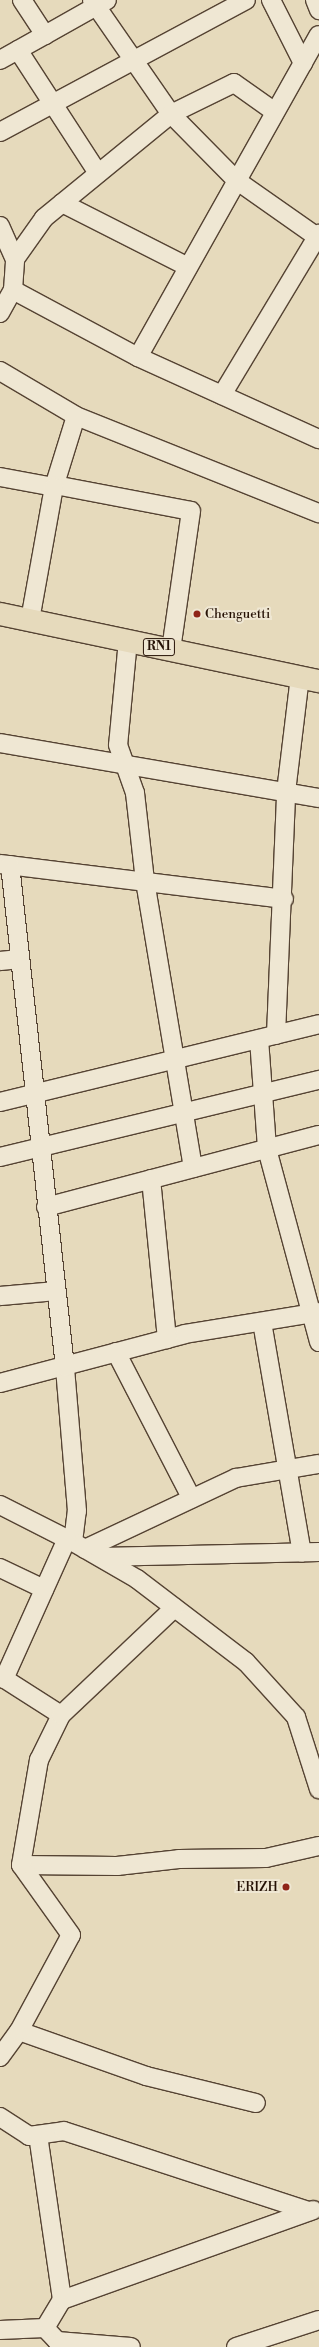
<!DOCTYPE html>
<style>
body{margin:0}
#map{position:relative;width:319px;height:2347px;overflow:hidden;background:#e6dabc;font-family:"Libre Bodoni",serif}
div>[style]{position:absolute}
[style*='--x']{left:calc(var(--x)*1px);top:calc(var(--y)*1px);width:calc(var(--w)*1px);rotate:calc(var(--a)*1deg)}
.roads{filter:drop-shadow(1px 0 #554333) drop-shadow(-1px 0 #554333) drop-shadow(0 1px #554333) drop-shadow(0 -1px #554333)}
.minor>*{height:18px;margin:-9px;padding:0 9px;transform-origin:9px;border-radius:9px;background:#efe7d3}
.trunk>*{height:22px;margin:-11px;padding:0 11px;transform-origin:11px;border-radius:11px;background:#e6dabc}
.dots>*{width:11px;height:11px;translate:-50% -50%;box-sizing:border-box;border:2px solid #efe7d3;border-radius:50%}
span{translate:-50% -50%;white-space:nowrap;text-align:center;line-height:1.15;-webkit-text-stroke:4px #efe7d3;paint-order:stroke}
.shield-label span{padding:1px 3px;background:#efe7d3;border:1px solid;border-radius:3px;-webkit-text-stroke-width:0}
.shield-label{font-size:12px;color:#251105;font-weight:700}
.poi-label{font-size:13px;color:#251105}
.left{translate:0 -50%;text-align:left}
.right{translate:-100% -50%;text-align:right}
</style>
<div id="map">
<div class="roads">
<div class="minor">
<i style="--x:22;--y:0;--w:42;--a:56.7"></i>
<i style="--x:45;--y:35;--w:71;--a:-29.4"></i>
<i style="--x:92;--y:0;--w:139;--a:55.3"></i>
<i style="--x:171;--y:114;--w:93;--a:45.4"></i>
<i style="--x:236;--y:180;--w:99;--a:35.1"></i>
<i style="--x:317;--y:237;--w:4;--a:-56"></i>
<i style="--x:271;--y:0;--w:71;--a:63.1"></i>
<i style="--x:315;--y:0;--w:11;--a:68"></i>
<i style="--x:18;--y:50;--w:147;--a:57"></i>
<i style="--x:0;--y:60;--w:51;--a:-29.1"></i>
<i style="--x:0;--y:132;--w:279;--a:-28.2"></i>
<i style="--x:62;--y:203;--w:141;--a:26.9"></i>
<i style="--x:0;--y:226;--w:36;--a:66"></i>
<i style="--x:13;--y:290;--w:31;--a:-86"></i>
<i style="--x:15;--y:259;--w:50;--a:-54.7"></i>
<i style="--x:44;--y:218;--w:164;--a:-39.3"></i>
<i style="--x:171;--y:114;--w:70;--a:-26.2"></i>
<i style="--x:234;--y:83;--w:50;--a:35.3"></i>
<i style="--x:0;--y:313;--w:26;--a:-61"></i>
<i style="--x:13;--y:290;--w:142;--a:28.2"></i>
<i style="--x:138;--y:357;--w:369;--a:-60.7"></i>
<i style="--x:138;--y:357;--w:199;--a:24.4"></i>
<i style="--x:0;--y:371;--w:88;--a:30.6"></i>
<i style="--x:76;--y:416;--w:262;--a:21.8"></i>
<i style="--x:222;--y:395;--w:184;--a:-59"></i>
<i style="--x:0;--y:477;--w:55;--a:10.5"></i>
<i style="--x:54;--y:487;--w:74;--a:-72.8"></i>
<i style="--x:55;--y:485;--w:138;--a:10.8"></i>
<i style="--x:191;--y:511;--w:140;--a:98.2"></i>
<i style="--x:30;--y:620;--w:135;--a:-79.8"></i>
<i style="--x:128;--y:640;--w:105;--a:95.4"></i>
<i style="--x:118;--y:745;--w:51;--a:70.5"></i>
<i style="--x:135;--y:793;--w:89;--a:83.5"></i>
<i style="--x:145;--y:881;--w:291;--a:80.5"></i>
<i style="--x:0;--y:743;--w:324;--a:9.8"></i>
<i style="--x:0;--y:864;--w:286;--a:7"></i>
<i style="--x:0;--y:961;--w:18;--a:-6"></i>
<i style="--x:276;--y:1035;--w:243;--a:-87.6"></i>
<i style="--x:286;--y:792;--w:116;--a:-83.1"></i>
<i style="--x:259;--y:1039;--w:110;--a:85.8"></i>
<i style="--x:267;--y:1149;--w:200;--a:74.9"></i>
<i style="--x:0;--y:1102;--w:328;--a:-13.7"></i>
<i style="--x:0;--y:1157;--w:328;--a:-13.6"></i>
<i style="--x:151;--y:1179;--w:161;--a:84.3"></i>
<i style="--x:46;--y:1207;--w:282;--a:-14.8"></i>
<i style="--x:0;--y:1296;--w:56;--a:-5.1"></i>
<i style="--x:262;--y:1322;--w:234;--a:80.2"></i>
<i style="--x:116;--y:1352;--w:165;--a:62.7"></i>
<i style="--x:0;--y:1383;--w:191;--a:-14.8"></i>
<i style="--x:185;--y:1334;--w:136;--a:-9.3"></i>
<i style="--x:0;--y:1505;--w:82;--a:26.9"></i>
<i style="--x:73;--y:1542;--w:31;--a:-83"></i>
<i style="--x:77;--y:1511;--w:144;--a:-94.8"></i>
<i style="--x:65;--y:1367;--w:505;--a:-96.25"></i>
<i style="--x:73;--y:1542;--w:74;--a:30"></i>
<i style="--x:137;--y:1579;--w:137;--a:37.3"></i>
<i style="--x:246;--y:1662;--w:74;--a:47.7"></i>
<i style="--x:296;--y:1717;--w:76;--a:72.3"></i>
<i style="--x:85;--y:1549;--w:167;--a:-25.2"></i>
<i style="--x:236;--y:1478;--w:84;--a:-9.6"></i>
<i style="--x:100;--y:1557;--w:219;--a:-1.3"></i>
<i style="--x:0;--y:1568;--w:49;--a:25.5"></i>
<i style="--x:0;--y:1676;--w:72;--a:32.6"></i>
<i style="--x:4;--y:1679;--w:154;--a:-65.8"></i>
<i style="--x:21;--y:1865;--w:96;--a:0.6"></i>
<i style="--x:117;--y:1866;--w:62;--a:-6.4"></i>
<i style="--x:179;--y:1859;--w:87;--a:-0.7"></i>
<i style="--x:266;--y:1858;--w:54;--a:-12.8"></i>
<i style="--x:19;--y:2031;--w:135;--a:19.5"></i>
<i style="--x:146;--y:2076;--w:113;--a:13.8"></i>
<i style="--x:0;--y:2057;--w:32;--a:-54"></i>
<i style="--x:19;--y:2031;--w:109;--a:-61.6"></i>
<i style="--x:71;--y:1935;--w:86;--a:-125.5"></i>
<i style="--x:21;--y:1865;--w:107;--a:-80.3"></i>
<i style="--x:39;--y:1760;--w:50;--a:-63.9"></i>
<i style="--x:61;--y:1715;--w:156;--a:-43.4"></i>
<i style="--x:0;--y:2117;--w:35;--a:33"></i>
<i style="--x:29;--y:2136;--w:35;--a:-8"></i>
<i style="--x:64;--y:2131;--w:258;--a:18.1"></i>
<i style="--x:38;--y:2135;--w:167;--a:81.7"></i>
<i style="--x:45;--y:2328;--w:33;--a:-59"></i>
<i style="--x:62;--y:2300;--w:267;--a:-19.7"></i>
<i style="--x:45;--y:2328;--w:18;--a:47"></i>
<i style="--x:57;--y:2341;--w:74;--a:4.6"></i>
<i style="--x:0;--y:2330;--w:45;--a:-2.5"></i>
<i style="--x:236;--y:2347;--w:87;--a:-18"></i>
</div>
<div class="trunk">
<i style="--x:0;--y:614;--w:326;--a:11.9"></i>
</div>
</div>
<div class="dots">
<i style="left:197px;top:614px;background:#8f2418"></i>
<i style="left:286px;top:1887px;background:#8f2418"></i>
</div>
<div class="shield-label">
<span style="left:159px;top:647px">RN1</span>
</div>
<div class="poi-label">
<span class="left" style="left:205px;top:614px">Chenguetti</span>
<span class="right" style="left:278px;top:1887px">ERIZH</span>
</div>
</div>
